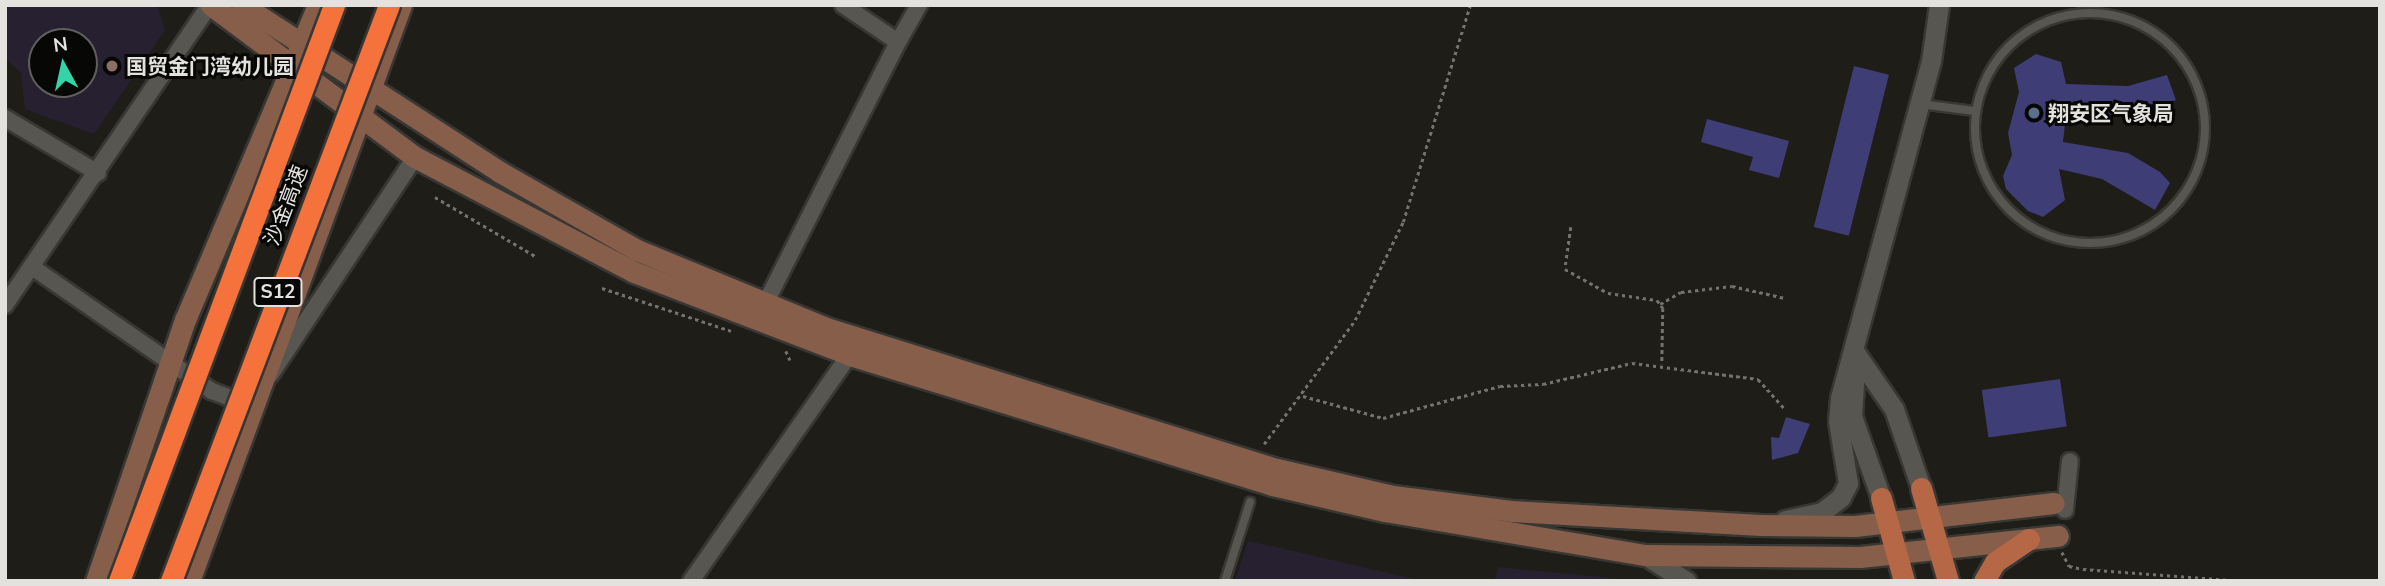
<!DOCTYPE html>
<meta charset="utf-8">
<style>
body{margin:0}
#map{position:relative;width:2385px;height:586px;overflow:hidden;background:#1e1d18;font-family:Mulish,"Noto Sans SC",sans-serif}
div>[style]{position:absolute}
[style*='--x']{left:calc(var(--x)*1px);top:calc(var(--y)*1px);width:calc(var(--w)*1px);rotate:calc(var(--a)*1deg)}
.education>*{inset:0;background:#272030}
.building>*{inset:0;background:#3e3d76;transform-origin:0 0}
.path>*{height:2.5px;margin-top:-1.25px;transform-origin:0;background:repeating-linear-gradient(90deg,#73726e 0 3.5px,transparent 0 7px)}
.roads{filter:drop-shadow(2px 0 #383734) drop-shadow(-2px 0 #383734) drop-shadow(0 2px #383734) drop-shadow(0 -2px #383734)}
.service>*{height:8px;margin:-4px;padding:0 4px;transform-origin:4px;border-radius:4px;background:#575650}
.service>.ring{margin:-4px;padding:0;box-sizing:content-box;background:none;border:8px solid #575650;border-radius:50%}
.minor>*{height:16px;margin:-8px;padding:0 8px;transform-origin:8px;border-radius:8px;background:#575650}
.tertiary>*{height:19px;margin:-9.5px;padding:0 9.5px;transform-origin:9.5px;border-radius:9.5px;background:#575650}
.secondary>*{height:21px;margin:-10.5px;padding:0 10.5px;transform-origin:10.5px;border-radius:10.5px;background:#875e4a}
.primary>*{height:21px;margin:-10.5px;padding:0 10.5px;transform-origin:10.5px;border-radius:10.5px;background:#b66745}
.bridges{filter:drop-shadow(2px 0 #383734) drop-shadow(-2px 0 #383734) drop-shadow(0 2px #383734) drop-shadow(0 -2px #383734)}
.motorway-bridge>*{height:21px;margin:-10.5px;padding:0 10.5px;transform-origin:10.5px;border-radius:10.5px;background:#f6723d}
.dots>*{width:19px;height:19px;translate:-50% -50%;box-sizing:border-box;border:4px solid #070706;border-radius:50%}
span{translate:-50% -50%;white-space:nowrap;text-align:center;line-height:1.15;-webkit-text-stroke:6px #070706;paint-order:stroke}
.shield-label span{padding:2px 5px;background:#070706;border:2px solid;border-radius:5px;-webkit-text-stroke-width:0}
.shield-label{font-size:19px;color:#e3e2df;font-weight:700}
.poi-label{font-size:21px;color:#e3e2df;font-weight:700}
.left{translate:0 -50%;text-align:left}
.street-label{font-size:21px;color:#e3e2df}
.frame{position:absolute;inset:0;border:7px solid #e3e2df;pointer-events:none}
.north{position:absolute;left:28px;top:28px;width:70px;height:70px;box-sizing:border-box;background:#070706;border:2px solid #5f5f5d;border-radius:50%;rotate:352deg;font-size:19px;font-weight:700;line-height:28px;text-align:center;color:#e3e2df}
.north::after{content:'';display:block;margin:auto;width:24px;height:32px;background:#33d4a8;clip-path:polygon(50% 0,100% 100%,50% 72%,0 100%)}
</style>
<div id="map">
<div class="education">
<i style="clip-path:polygon(evenodd,5px 5px,157px 5px,165px 30px,94px 134px,25px 109px,21px 73px,5px 58px,5px 5px,42px 42px,84px 42px,84px 84px,42px 84px,42px 42px)"></i>
<i style="clip-path:polygon(1248px 541px,1276px 547px,1423px 581px,1235px 581px)"></i>
<i style="clip-path:polygon(1499px 567px,1622px 579px,1626px 581px,1494px 581px)"></i>
</div>
<div class="building">
<i style="clip-path:polygon(2036px 54px,2061px 62px,2066px 84px,2128px 86px,2167px 75px,2176px 100px,2164px 106px,2114px 116px,2066px 115px,2063px 142px,2128px 153px,2160px 172px,2170px 183px,2155px 210px,2102px 179px,2059px 169px,2065px 200px,2043px 217px,2028px 211px,2006px 189px,2003px 176px,2012px 155px,2008px 133px,2019px 92px,2014px 68px)"></i>
<i style="left:1854px;top:66px;width:36px;height:166px;rotate:14deg"></i>
<i style="clip-path:polygon(1707px 119px,1789px 141px,1779px 178px,1749px 170px,1753px 157px,1701px 142px)"></i>
<i style="left:2060px;top:379px;width:48px;height:79px;rotate:82deg"></i>
<i style="clip-path:polygon(1786px 417px,1810px 424px,1798px 453px,1772px 460px,1771px 437px,1779px 438px)"></i>
</div>
<div class="path">
<i style="--x:435;--y:197;--w:116;--a:30.5"></i>
<i style="--x:1571;--y:227;--w:42;--a:98.1"></i>
<i style="--x:1565;--y:269;--w:49;--a:29.2"></i>
<i style="--x:1608;--y:293;--w:49;--a:8.1"></i>
<i style="--x:1657;--y:300;--w:10;--a:53"></i>
<i style="--x:1663;--y:308;--w:56;--a:91"></i>
<i style="--x:602;--y:288;--w:136;--a:18.4"></i>
<i style="--x:1660;--y:304;--w:24;--a:-30"></i>
<i style="--x:1681;--y:292;--w:51;--a:-6.7"></i>
<i style="--x:1732;--y:286;--w:54;--a:12.8"></i>
<i style="--x:786;--y:351;--w:10;--a:66"></i>
<i style="--x:1303;--y:396;--w:83;--a:15.4"></i>
<i style="--x:1383;--y:418;--w:121;--a:-15.3"></i>
<i style="--x:1500;--y:386;--w:43;--a:-2.7"></i>
<i style="--x:1543;--y:384;--w:91;--a:-13.3"></i>
<i style="--x:1632;--y:363;--w:127;--a:7.2"></i>
<i style="--x:1758;--y:379;--w:39;--a:48"></i>
<i style="--x:1264;--y:444;--w:154;--a:-53.7"></i>
<i style="--x:1355;--y:320;--w:109;--a:-63.9"></i>
<i style="--x:1403;--y:222;--w:227;--a:-72.8"></i>
<i style="--x:2062;--y:552;--w:16;--a:63"></i>
<i style="--x:2069;--y:566;--w:14;--a:12"></i>
<i style="--x:2083;--y:569;--w:158;--a:4.3"></i>
</div>
<div class="roads">
<div class="service">
<i class="ring" style="left:1975px;top:13px;width:222px;height:222px"></i>
<i style="--x:1920;--y:104;--w:55;--a:7.3"></i>
<i style="--x:1225;--y:581;--w:83;--a:-72.4"></i>
</div>
<div class="minor">
<i style="--x:898;--y:42;--w:43;--a:-60.4"></i>
<i style="--x:5;--y:118;--w:108;--a:30.6"></i>
<i style="--x:32;--y:267;--w:219;--a:34.6"></i>
<i style="--x:212;--y:391;--w:19;--a:21"></i>
<i style="--x:230;--y:398;--w:19;--a:-6"></i>
<i style="--x:5;--y:305;--w:363;--a:-55.7"></i>
<i style="--x:764;--y:306;--w:296;--a:-63.1"></i>
<i style="--x:898;--y:42;--w:66;--a:-146.1"></i>
<i style="--x:271;--y:374;--w:260;--a:-56.4"></i>
<i style="--x:2065;--y:510;--w:49;--a:-84.2"></i>
<i style="--x:691;--y:581;--w:284;--a:-55"></i>
</div>
<div class="tertiary">
<i style="--x:1881;--y:498;--w:87;--a:-109.5"></i>
<i style="--x:1852;--y:416;--w:62;--a:-86.3"></i>
<i style="--x:1856;--y:354;--w:67;--a:55.4"></i>
<i style="--x:1894;--y:409;--w:83;--a:71.1"></i>
<i style="--x:1785;--y:520;--w:38;--a:-12"></i>
<i style="--x:1822;--y:512;--w:24;--a:-38"></i>
<i style="--x:1841;--y:497;--w:16;--a:-63"></i>
<i style="--x:1848;--y:483;--w:63;--a:-99.2"></i>
<i style="--x:1838;--y:421;--w:23;--a:-85"></i>
<i style="--x:1840;--y:398;--w:349;--a:-74.9"></i>
<i style="--x:1931;--y:61;--w:57;--a:-81.9"></i>
<i style="--x:1645;--y:555;--w:49;--a:32.4"></i>
</div>
<div class="secondary">
<i style="--x:211;--y:5;--w:254;--a:36.7"></i>
<i style="--x:415;--y:157;--w:247;--a:27.7"></i>
<i style="--x:634;--y:272;--w:231;--a:21"></i>
<i style="--x:850;--y:355;--w:442;--a:17.1"></i>
<i style="--x:1272;--y:485;--w:116;--a:13"></i>
<i style="--x:1385;--y:511;--w:264;--a:9.6"></i>
<i style="--x:1645;--y:555;--w:215;--a:0.5"></i>
<i style="--x:1860;--y:557;--w:199;--a:-6.1"></i>
<i style="--x:242;--y:5;--w:307;--a:32.9"></i>
<i style="--x:500;--y:172;--w:158;--a:29.7"></i>
<i style="--x:637;--y:250;--w:204;--a:22.4"></i>
<i style="--x:826;--y:328;--w:473;--a:17.4"></i>
<i style="--x:1277;--y:469;--w:119;--a:13.1"></i>
<i style="--x:1393;--y:496;--w:119;--a:7.2"></i>
<i style="--x:1511;--y:511;--w:250;--a:3.2"></i>
<i style="--x:1761;--y:525;--w:94;--a:0.6"></i>
<i style="--x:1855;--y:526;--w:200;--a:-6.6"></i>
<i style="--x:96;--y:581;--w:276;--a:-71.2"></i>
<i style="--x:185;--y:320;--w:342;--a:-67.1"></i>
<i style="--x:189;--y:581;--w:614;--a:-69.79"></i>
</div>
<div class="primary">
<i style="--x:1921;--y:488;--w:97;--a:73.8"></i>
<i style="--x:1881;--y:498;--w:86;--a:74.5"></i>
<i style="--x:1984;--y:581;--w:22;--a:-60"></i>
<i style="--x:1995;--y:562;--w:41;--a:-34.1"></i>
</div>
</div>
<div class="bridges">
<div class="motorway-bridge">
<i style="--x:119;--y:581;--w:615;--a:-69.53"></i>
<i style="--x:171;--y:581;--w:616;--a:-69.27"></i>
</div>
</div>
<div class="dots">
<i style="left:112px;top:66px;background:#8d6e63"></i>
<i style="left:2034px;top:113px;background:#5c6f8a"></i>
</div>
<div class="shield-label">
<span style="left:278px;top:292px">S12</span>
</div>
<div class="poi-label">
<span class="left" style="left:126px;top:66px">国贸金门湾幼儿园</span>
<span class="left" style="left:2048px;top:113px">翔安区气象局</span>
</div>
<div class="street-label">
<span style="left:285px;top:205px;rotate:-69deg">沙金高速</span>
</div>
<div class="frame"></div>
<div class="north">N</div>
</div>
